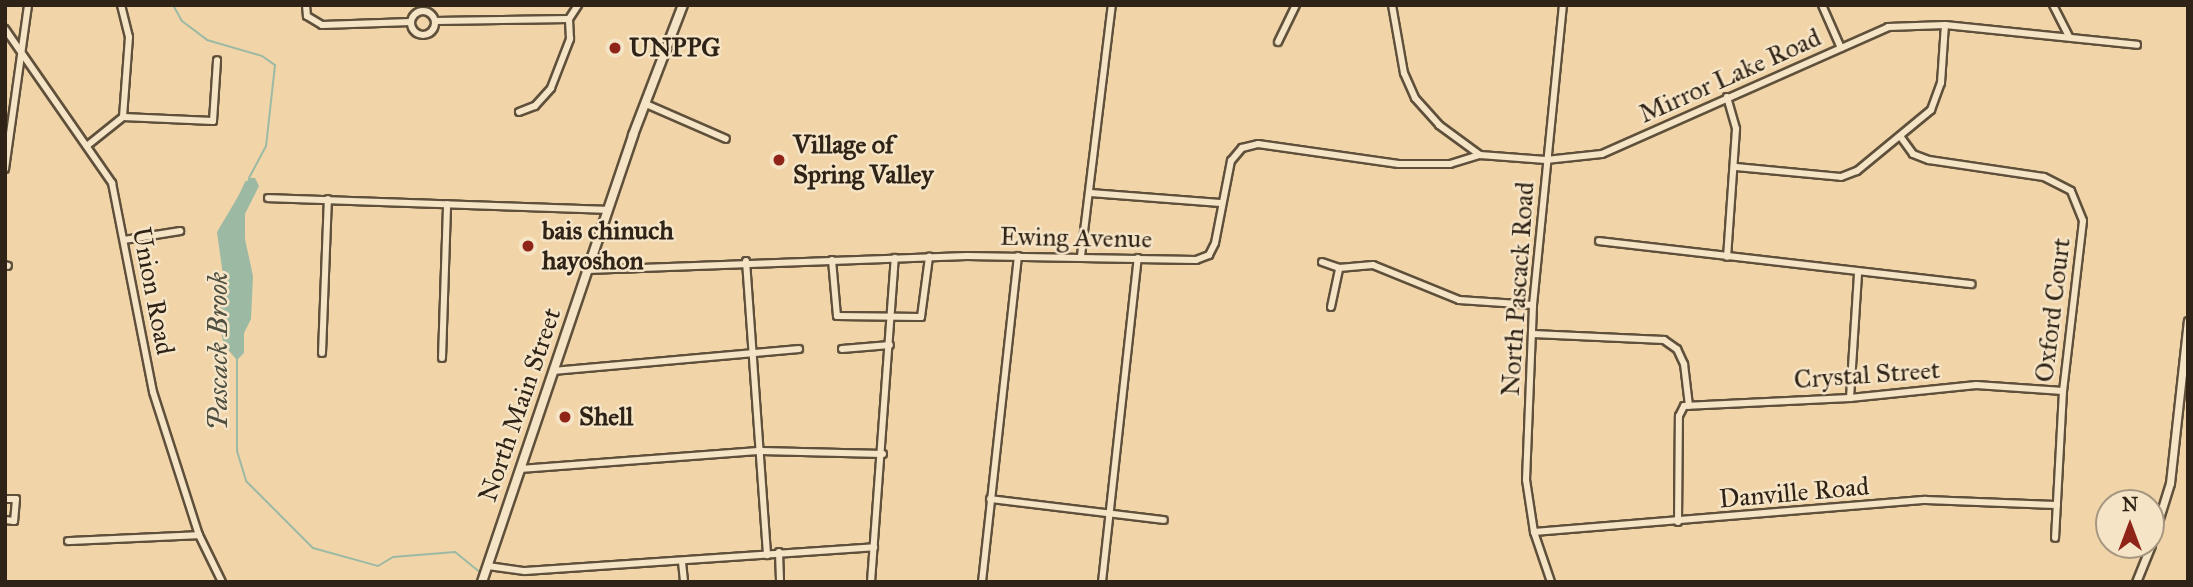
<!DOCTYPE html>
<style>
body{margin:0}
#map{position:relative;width:2193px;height:587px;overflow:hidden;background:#f1d5a9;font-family:"IM FELL Great Primer",serif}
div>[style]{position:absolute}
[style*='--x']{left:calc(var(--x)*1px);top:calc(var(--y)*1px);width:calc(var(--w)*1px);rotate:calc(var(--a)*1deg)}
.water>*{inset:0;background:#9cb9a4}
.stream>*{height:2px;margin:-1px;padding:0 1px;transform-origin:1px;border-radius:1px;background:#9cb9a4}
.roads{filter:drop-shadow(2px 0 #5f503b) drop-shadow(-2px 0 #5f503b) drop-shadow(0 2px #5f503b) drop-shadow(0 -2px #5f503b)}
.minor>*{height:6px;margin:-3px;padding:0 3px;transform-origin:3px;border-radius:3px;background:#f6e4c7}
.minor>.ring{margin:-3px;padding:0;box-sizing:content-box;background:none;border:6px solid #f6e4c7;border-radius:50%}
.tertiary>*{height:7px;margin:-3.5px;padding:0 3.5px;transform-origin:3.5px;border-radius:3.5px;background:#f6e4c7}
.secondary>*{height:8px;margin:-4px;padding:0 4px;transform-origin:4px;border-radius:4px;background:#f6e4c7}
.dots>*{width:19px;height:19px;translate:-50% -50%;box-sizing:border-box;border:4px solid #f6e4c7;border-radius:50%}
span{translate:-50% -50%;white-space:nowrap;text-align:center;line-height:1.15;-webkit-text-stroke:5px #f6e4c7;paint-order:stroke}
.poi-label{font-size:26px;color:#2e2316;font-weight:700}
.left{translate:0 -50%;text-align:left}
.street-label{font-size:26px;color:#2e2316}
.water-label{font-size:28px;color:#4f5041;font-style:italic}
.frame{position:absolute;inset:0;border:7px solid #2e2316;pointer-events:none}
.north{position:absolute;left:2095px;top:489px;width:70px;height:70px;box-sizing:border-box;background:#f6e4c7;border:2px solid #a69780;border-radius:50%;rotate:0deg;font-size:19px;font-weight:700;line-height:28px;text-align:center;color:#2e2316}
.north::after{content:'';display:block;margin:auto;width:24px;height:32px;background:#8f2418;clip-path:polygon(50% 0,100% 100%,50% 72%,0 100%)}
</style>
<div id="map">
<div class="water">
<i style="clip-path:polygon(249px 178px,255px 178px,259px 186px,245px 214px,245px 239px,253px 276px,251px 319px,244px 333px,244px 353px,237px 360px,224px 345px,216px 311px,225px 290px,217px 232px)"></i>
</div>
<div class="stream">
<i style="--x:173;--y:5;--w:18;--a:61"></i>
<i style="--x:182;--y:21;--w:31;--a:37"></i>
<i style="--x:207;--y:40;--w:57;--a:16.2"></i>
<i style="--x:262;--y:56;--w:16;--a:35"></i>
<i style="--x:275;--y:65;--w:81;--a:96.3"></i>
<i style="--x:266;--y:146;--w:36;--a:118"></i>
<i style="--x:237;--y:202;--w:22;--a:-66"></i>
<i style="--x:237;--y:358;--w:93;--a:90"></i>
<i style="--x:237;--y:451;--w:31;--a:73"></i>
<i style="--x:246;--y:481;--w:95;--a:45"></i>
<i style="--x:313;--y:548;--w:67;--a:15.5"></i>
<i style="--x:378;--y:566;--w:17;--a:-31"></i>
<i style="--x:393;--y:557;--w:62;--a:-4.6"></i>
<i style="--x:455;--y:552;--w:33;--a:39"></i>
</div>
<div class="roads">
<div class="minor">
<i style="--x:121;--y:5;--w:33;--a:76"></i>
<i style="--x:129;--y:37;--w:80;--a:94.3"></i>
<i style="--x:306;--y:5;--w:11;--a:85"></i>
<i style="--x:307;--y:16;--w:17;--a:31"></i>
<i style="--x:322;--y:25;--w:89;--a:-1.9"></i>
<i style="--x:1392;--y:5;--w:69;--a:80"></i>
<i style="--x:1404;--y:73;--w:27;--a:66"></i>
<i style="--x:1415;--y:98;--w:36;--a:48"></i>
<i style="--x:1439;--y:125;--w:51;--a:36.2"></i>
<i style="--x:1480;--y:155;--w:66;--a:4.3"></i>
<i style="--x:1546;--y:160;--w:56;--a:-6.1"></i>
<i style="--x:1602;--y:154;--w:313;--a:-23.9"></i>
<i style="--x:1888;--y:27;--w:57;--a:-2"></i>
<i style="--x:1945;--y:25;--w:193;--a:5.9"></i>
<i style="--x:1822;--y:5;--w:47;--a:66.2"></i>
<i style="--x:2053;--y:5;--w:36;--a:63"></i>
<i class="ring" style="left:411px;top:11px;width:18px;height:18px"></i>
<i style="--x:435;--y:21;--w:134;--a:-0.9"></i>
<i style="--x:569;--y:19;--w:17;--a:-57"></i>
<i style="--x:5;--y:29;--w:188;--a:55.2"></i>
<i style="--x:112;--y:183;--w:213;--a:78.9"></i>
<i style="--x:153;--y:392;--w:150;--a:72.2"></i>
<i style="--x:199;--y:535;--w:52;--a:63.9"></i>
<i style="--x:1278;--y:42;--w:41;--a:-64.1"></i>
<i style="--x:1727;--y:97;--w:33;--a:74"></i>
<i style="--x:1736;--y:129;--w:128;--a:94"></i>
<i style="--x:646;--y:104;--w:87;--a:23.6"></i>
<i style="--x:519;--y:112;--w:17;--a:-21"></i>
<i style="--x:535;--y:106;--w:24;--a:-48"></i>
<i style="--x:551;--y:88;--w:53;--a:-68.8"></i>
<i style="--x:570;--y:39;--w:20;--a:-93"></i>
<i style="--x:1900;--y:136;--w:22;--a:54"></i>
<i style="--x:1913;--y:154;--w:17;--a:21"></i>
<i style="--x:1929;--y:160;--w:116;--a:8.4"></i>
<i style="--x:2044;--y:177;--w:30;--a:27"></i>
<i style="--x:2071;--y:191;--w:32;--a:68"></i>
<i style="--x:2083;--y:221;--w:171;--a:96.7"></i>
<i style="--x:2063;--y:391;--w:147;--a:93.1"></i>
<i style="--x:88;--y:145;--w:45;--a:-38.7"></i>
<i style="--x:123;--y:117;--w:90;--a:2.5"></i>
<i style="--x:213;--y:121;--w:61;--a:-86.2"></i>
<i style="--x:1736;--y:167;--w:105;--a:5.4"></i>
<i style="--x:1841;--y:177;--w:17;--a:-21"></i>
<i style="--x:1857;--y:171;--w:96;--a:-39.5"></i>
<i style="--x:1931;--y:110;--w:29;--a:-70"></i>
<i style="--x:1941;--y:83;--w:58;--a:-86.1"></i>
<i style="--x:5;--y:169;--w:166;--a:-82"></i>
<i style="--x:1090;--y:193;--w:131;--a:4.4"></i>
<i style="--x:268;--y:198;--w:340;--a:2"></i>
<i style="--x:124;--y:240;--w:57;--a:-9.1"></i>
<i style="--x:1599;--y:241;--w:375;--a:6.6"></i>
<i style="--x:1081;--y:256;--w:253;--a:-83"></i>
<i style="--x:832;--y:260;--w:56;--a:84.9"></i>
<i style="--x:837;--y:316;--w:84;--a:0.7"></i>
<i style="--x:921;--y:317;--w:61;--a:-82.4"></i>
<i style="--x:746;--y:261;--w:295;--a:85.9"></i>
<i style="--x:1322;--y:262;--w:18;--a:19"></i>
<i style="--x:1339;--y:268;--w:34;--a:-5"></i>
<i style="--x:1373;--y:265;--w:93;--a:22.1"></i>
<i style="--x:1459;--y:300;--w:74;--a:3.9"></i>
<i style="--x:5;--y:265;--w:3;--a:18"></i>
<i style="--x:587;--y:270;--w:380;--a:-2.1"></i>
<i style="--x:967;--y:256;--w:229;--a:1"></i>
<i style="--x:1196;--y:260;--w:14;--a:-21"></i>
<i style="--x:1209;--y:255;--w:13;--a:-63"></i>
<i style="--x:1215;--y:243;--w:84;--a:-79"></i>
<i style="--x:1231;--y:161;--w:17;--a:-50"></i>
<i style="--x:1242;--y:148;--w:16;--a:-14"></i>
<i style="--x:1258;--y:144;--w:142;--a:8.1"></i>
<i style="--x:1399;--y:164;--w:51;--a:0"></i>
<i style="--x:1450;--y:164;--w:31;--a:-17"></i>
<i style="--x:1331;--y:307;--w:40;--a:-78"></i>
<i style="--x:1533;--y:334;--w:131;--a:2.6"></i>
<i style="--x:1664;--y:340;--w:16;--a:35"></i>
<i style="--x:1677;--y:349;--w:17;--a:65"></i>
<i style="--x:1684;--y:364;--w:42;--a:83.2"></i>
<i style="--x:842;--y:349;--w:48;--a:-4.8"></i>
<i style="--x:322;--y:353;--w:154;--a:-87.8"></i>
<i style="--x:442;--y:358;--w:154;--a:-88.1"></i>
<i style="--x:553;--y:371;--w:247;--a:-5.1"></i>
<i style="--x:1850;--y:398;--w:124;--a:-86.3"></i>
<i style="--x:520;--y:469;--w:242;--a:-4.3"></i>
<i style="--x:761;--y:451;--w:122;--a:1.4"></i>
<i style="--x:5;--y:499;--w:11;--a:0"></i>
<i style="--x:16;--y:499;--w:22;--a:95"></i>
<i style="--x:14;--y:521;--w:9;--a:-174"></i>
<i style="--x:990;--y:499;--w:175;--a:6.9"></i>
<i style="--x:1678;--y:522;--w:106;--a:-89.5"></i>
<i style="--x:1679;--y:416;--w:11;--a:-63"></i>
<i style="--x:1684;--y:406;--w:166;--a:-2.8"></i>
<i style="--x:1850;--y:398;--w:127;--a:-5.9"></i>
<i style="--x:1976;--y:385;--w:87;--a:3.9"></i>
<i style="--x:1534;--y:532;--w:393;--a:-4.7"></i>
<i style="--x:1926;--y:500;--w:131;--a:2.2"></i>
<i style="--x:68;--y:541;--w:131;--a:-2.6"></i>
<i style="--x:779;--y:552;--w:30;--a:88"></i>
<i style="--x:682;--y:562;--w:20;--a:84"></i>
<i style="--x:488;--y:566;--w:37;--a:8"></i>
<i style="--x:525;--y:571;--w:350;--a:-3.9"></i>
<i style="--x:871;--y:582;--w:325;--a:-85.8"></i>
<i style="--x:982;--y:582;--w:328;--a:-83.7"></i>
<i style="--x:1102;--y:582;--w:326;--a:-83.7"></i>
<i style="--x:1551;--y:582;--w:53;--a:-108.8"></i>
<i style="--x:1534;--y:532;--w:53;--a:-98.7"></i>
<i style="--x:1526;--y:480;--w:175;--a:-87.7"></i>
<i style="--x:1533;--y:305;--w:301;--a:-84.3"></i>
</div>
<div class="tertiary">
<i style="--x:2151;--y:544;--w:64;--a:-72.7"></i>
<i style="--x:2170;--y:483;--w:163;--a:-83.7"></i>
<i style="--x:2136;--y:582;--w:40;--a:-68"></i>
</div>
<div class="secondary">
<i style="--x:482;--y:582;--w:472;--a:-71.3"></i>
<i style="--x:633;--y:135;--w:139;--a:-69"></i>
</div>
</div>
<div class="dots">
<i style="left:615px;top:48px;background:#8f2418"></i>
<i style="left:779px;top:160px;background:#8f2418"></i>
<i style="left:528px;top:246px;background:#8f2418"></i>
<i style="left:565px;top:417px;background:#8f2418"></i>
</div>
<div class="poi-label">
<span class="left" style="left:629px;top:48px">UNPPG</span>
<span class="left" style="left:793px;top:160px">Village of<br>Spring Valley</span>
<span class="left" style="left:542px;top:246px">bais chinuch<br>hayoshon</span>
<span class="left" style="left:579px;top:417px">Shell</span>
</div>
<div class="street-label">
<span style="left:1730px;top:76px;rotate:-24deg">Mirror Lake Road</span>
<span style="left:1076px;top:238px;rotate:1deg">Ewing Avenue</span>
<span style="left:1518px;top:289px;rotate:-86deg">North Pascack Road</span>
<span style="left:153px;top:291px;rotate:79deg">Union Road</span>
<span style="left:2053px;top:310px;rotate:-83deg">Oxford Court</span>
<span style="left:1867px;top:375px;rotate:-4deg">Crystal Street</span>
<span style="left:520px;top:405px;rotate:-71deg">North Main Street</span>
<span style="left:1794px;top:493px;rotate:-5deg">Danville Road</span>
</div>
<div class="water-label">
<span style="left:218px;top:351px;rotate:-90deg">Pascack Brook</span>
</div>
<div class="frame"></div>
<div class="north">N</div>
</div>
